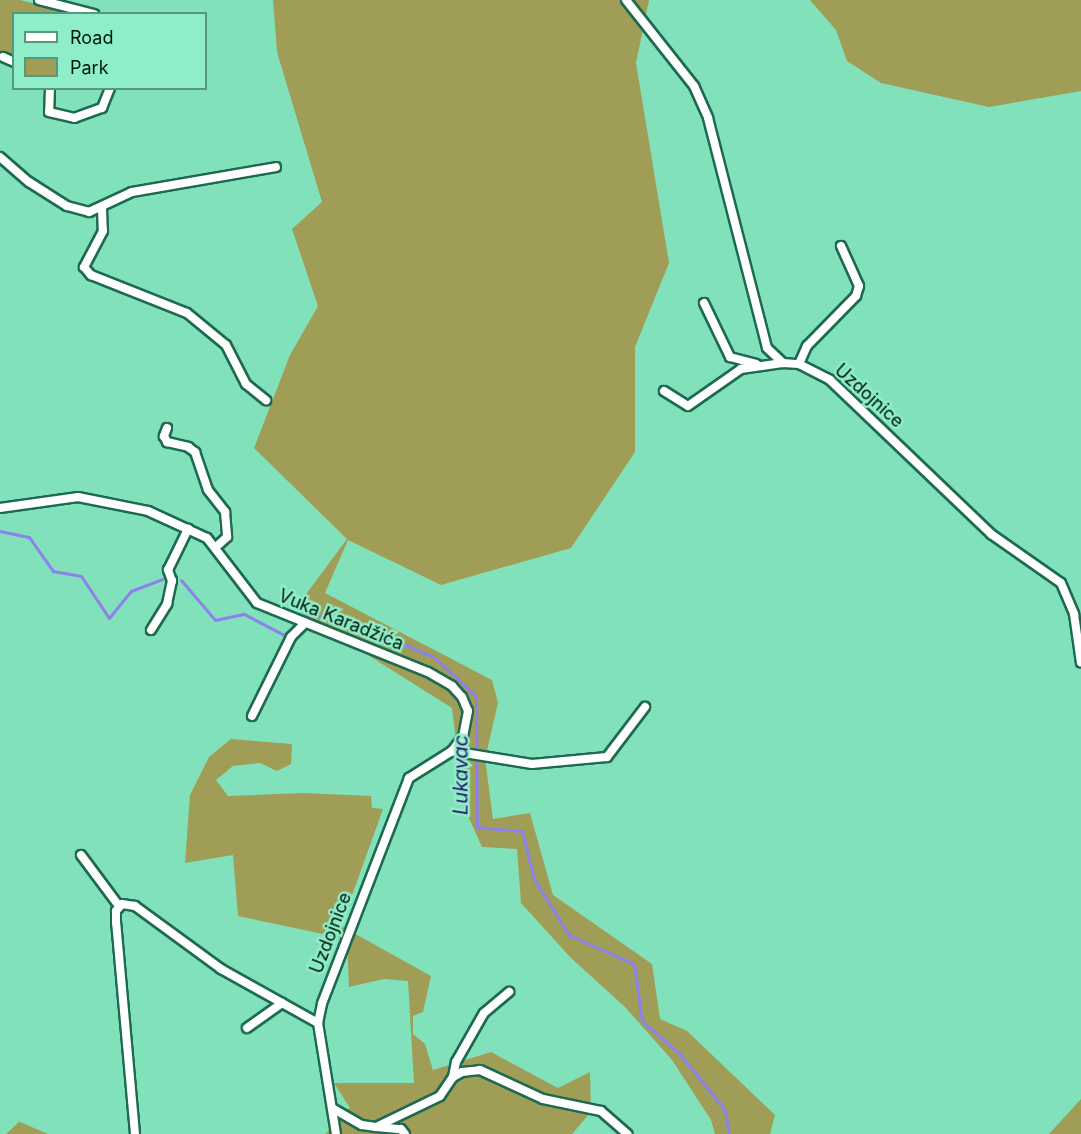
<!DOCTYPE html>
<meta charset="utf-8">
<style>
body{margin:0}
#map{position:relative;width:1081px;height:1134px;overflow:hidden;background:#80e1bb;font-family:Inter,sans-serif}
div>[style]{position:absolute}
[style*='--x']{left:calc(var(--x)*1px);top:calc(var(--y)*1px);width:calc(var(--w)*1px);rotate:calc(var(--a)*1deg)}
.green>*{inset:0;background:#a09d56}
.stream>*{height:3px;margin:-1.5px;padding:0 1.5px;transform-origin:1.5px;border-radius:1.5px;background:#8d81eb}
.roads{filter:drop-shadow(2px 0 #1d6a51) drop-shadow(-2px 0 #1d6a51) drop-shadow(0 2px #1d6a51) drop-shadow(0 -2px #1d6a51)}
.street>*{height:8px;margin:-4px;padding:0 4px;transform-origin:4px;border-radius:4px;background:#fff}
span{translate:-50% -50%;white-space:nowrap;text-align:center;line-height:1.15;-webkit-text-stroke:5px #8eeec7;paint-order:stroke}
.street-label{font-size:18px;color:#00170d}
.water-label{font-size:20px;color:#2e1371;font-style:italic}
.legend{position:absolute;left:12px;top:12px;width:195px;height:78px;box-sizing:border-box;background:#8eeec7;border:2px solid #55987d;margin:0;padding:8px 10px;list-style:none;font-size:18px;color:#00170d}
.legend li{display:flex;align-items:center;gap:12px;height:30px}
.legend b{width:30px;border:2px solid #55987d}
</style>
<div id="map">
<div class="green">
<i style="clip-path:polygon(0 0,20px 0,71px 13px,14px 14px,13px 58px,0 57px)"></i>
<i style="clip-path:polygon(273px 0,649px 0,636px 63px,669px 263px,635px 347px,635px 452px,571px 548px,441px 585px,348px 540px,325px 593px,492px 680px,498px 703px,485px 759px,493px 819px,530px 813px,553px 895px,652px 964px,660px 1019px,687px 1031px,775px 1115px,770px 1134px,715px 1134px,711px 1120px,672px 1060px,625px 1007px,571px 958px,521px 903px,517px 849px,482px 847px,464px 807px,452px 708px,295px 609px,347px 539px,254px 448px,290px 355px,318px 306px,292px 229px,322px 202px,277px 52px)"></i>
<i style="clip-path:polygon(810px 0,1081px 0,1081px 91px,989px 107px,881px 83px,847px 61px,836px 30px)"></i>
<i style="clip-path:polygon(231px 739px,292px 744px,291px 764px,277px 771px,260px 763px,233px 766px,216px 780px,228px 796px,303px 793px,371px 796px,372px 808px,383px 809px,341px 926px,431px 976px,423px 1012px,413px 1016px,413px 1034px,425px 1044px,433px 1070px,491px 1052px,558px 1088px,590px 1072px,591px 1112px,572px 1134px,326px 1134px,340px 1113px,350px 1108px,334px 1083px,414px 1083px,408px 981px,384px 979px,349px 987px,347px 939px,238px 916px,233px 855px,185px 863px,190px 795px,209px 757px)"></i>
<i style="clip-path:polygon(1081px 1099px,1081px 1134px,1049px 1134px)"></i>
<i style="clip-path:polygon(20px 1121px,20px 1122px,48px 1134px,6px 1134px)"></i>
</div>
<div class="stream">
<i style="--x:0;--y:531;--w:30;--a:12"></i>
<i style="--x:29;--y:537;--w:42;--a:54.8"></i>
<i style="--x:53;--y:571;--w:28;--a:10"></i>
<i style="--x:81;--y:576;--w:50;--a:56.3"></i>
<i style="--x:109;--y:618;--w:35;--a:-51"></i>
<i style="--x:131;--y:591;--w:34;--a:-21"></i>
<i style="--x:181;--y:580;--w:52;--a:49.6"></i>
<i style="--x:215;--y:620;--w:30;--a:-12"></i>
<i style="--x:244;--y:614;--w:45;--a:27.7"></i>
<i style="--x:284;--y:635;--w:11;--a:-41"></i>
<i style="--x:307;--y:615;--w:31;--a:4"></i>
<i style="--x:338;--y:617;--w:104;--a:22.6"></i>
<i style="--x:434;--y:657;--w:57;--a:42.9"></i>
<i style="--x:476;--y:696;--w:131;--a:89.6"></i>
<i style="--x:477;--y:827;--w:45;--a:5.1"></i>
<i style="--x:522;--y:831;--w:49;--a:76"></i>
<i style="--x:534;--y:879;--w:66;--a:58"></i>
<i style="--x:569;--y:935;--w:71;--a:24"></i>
<i style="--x:634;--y:964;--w:58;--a:82"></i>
<i style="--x:642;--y:1021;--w:49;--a:40.9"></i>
<i style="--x:679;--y:1053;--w:73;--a:51.1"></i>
<i style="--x:725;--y:1110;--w:24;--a:81"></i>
</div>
<div class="roads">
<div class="street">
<i style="--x:39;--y:0;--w:57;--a:14.3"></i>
<i style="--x:626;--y:0;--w:110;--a:51.7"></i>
<i style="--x:694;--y:86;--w:35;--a:66"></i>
<i style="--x:708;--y:118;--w:237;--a:75.6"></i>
<i style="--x:767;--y:348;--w:22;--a:43"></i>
<i style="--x:783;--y:363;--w:16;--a:4"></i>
<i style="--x:799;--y:364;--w:35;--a:27"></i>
<i style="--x:830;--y:380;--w:223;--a:43.7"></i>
<i style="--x:991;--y:534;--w:85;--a:35"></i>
<i style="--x:1061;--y:583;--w:34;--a:67"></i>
<i style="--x:1074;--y:614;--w:49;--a:81.9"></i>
<i style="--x:3;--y:57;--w:12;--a:24"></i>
<i style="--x:50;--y:88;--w:24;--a:92"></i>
<i style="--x:49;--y:112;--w:26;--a:13"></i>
<i style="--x:74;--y:118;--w:30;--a:-20"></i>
<i style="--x:102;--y:108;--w:22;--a:-68"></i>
<i style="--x:0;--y:157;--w:38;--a:41"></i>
<i style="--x:29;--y:182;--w:45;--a:32.3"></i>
<i style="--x:67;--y:206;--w:23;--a:15"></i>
<i style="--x:89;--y:212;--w:47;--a:-24.9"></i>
<i style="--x:132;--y:192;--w:146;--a:-9.8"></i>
<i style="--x:102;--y:208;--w:23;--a:88"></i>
<i style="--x:103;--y:231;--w:41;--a:117.8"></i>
<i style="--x:84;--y:267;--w:11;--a:49"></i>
<i style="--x:91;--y:275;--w:103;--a:21.6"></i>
<i style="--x:187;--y:313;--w:50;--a:39.4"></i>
<i style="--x:226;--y:345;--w:44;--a:62.9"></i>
<i style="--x:246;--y:384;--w:26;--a:39"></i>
<i style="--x:704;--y:303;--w:60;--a:64.3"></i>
<i style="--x:730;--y:357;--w:27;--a:15"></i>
<i style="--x:799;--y:364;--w:20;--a:-66"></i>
<i style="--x:807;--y:346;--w:70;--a:-45.6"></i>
<i style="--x:856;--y:296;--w:10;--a:-73"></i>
<i style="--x:859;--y:286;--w:44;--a:-114.2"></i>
<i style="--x:664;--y:391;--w:28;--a:32"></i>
<i style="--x:688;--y:406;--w:65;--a:-34.9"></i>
<i style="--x:741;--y:369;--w:42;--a:-8.1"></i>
<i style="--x:167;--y:428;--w:9;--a:111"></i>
<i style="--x:164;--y:436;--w:7;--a:63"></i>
<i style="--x:167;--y:442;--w:22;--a:13"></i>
<i style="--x:188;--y:447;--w:9;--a:36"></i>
<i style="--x:195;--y:452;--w:40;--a:71.1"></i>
<i style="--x:208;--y:490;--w:28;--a:52"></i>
<i style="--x:225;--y:512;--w:25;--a:85"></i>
<i style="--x:227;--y:537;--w:13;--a:138"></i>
<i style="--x:0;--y:508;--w:79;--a:-8"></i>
<i style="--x:78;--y:497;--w:71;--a:11.3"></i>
<i style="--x:148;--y:511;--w:65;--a:24.6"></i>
<i style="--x:207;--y:538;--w:82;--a:52.4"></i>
<i style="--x:257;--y:603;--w:184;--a:22"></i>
<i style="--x:428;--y:672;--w:28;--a:30"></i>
<i style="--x:452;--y:686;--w:15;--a:48"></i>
<i style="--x:462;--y:697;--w:15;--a:67"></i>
<i style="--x:468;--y:711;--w:25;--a:101"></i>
<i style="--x:463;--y:736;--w:19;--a:126"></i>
<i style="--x:452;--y:751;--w:51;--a:147.9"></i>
<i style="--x:409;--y:778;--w:242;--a:111.1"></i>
<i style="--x:322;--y:1004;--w:19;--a:102"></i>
<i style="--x:318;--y:1023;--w:112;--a:80.8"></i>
<i style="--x:151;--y:630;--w:31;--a:-58"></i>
<i style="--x:167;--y:604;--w:24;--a:-78"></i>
<i style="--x:172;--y:581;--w:12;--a:-110"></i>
<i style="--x:168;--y:570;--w:46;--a:-64"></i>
<i style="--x:252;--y:716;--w:88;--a:-63.7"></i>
<i style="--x:291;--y:637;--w:20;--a:-45"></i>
<i style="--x:452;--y:751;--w:81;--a:9.2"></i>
<i style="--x:532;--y:764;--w:75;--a:-5.3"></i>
<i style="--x:607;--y:757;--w:63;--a:-52.8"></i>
<i style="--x:81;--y:855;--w:64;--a:53.3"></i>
<i style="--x:247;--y:1028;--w:43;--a:-35.5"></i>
<i style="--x:453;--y:1077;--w:15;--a:-79"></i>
<i style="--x:456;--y:1062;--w:56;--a:-60.3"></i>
<i style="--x:484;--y:1013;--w:33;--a:-40"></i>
<i style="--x:332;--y:1108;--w:34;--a:30"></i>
<i style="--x:362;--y:1125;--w:14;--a:8"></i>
<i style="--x:376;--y:1127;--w:71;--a:-25.8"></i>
<i style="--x:440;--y:1096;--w:23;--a:-56"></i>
<i style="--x:453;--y:1077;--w:10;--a:-29"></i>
<i style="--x:462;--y:1072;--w:18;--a:-6"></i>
<i style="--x:480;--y:1070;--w:69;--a:24.7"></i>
<i style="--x:543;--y:1099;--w:59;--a:11.7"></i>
<i style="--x:601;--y:1111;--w:35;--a:41"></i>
<i style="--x:376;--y:1127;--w:25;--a:5"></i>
<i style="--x:401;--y:1129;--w:6;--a:51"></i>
<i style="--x:135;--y:1134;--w:212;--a:-95.1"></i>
<i style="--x:116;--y:923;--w:12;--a:-90"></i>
<i style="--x:116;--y:911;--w:9;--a:-49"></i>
<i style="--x:122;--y:904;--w:13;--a:9"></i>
<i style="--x:135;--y:906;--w:107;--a:36.2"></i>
<i style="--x:221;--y:969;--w:111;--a:29.1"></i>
</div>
</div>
<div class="street-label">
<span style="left:869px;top:396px;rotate:42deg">Uzdojnice</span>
<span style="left:341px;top:620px;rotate:22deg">Vuka Karadžića</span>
<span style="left:331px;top:933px;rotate:-69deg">Uzdojnice</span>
</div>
<div class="water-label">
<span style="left:461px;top:775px;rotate:-90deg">Lukavac</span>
</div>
<ul class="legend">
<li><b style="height:8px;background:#fff"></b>Road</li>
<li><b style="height:16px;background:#a09d56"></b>Park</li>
</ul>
</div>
